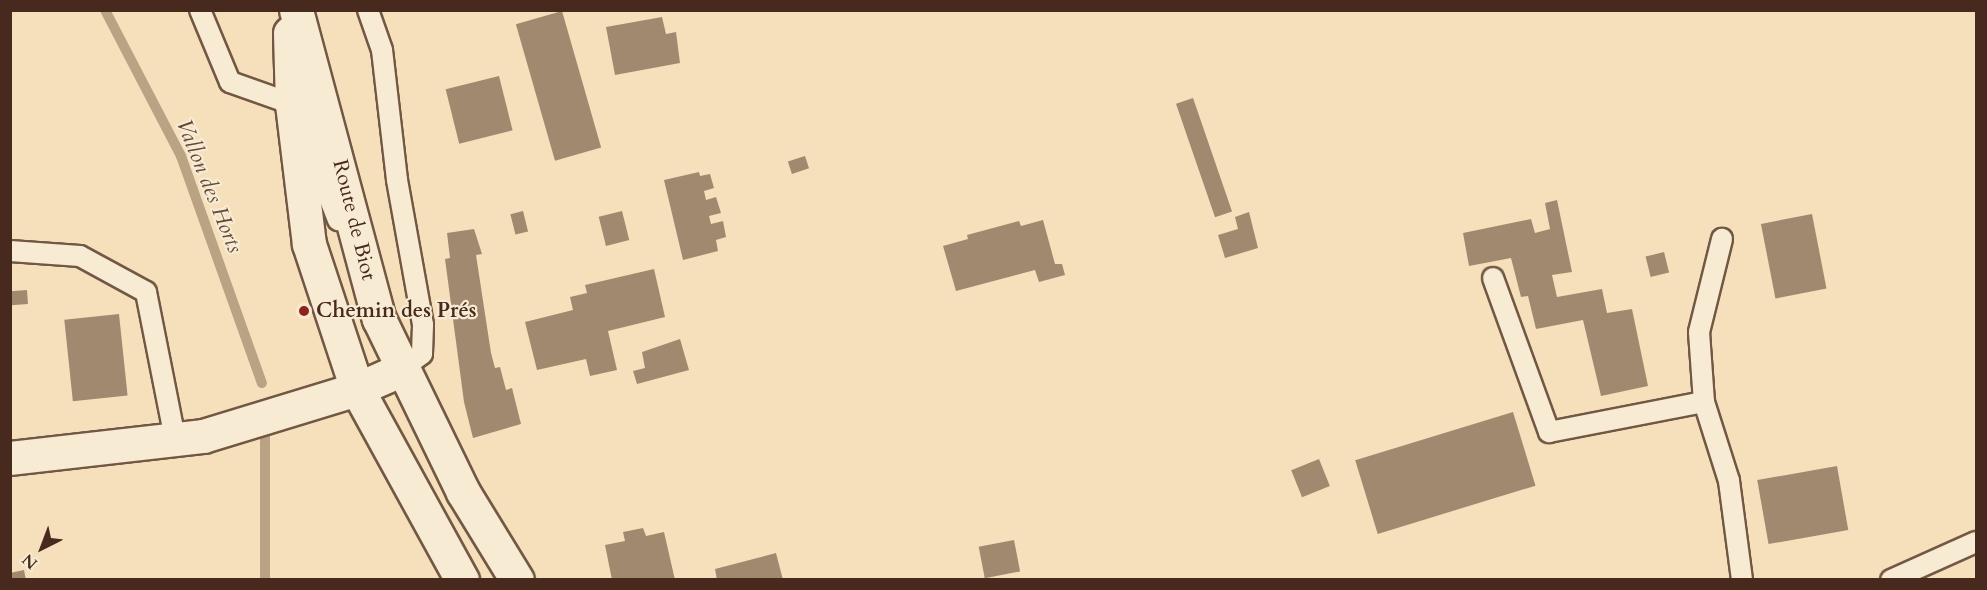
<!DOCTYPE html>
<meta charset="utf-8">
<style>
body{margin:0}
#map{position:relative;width:1987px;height:590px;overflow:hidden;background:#f5e0bb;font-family:Cardo,serif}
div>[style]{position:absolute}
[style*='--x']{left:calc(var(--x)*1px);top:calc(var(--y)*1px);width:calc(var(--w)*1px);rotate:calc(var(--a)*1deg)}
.stream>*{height:10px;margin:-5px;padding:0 5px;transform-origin:5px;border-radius:5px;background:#baa285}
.building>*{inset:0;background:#a1896f;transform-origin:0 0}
.roads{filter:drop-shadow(2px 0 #725844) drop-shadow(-2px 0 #725844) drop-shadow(0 2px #725844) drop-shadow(0 -2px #725844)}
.service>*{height:20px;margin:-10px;padding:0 10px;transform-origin:10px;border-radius:10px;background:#f8ebd3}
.minor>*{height:33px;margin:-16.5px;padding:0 16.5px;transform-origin:16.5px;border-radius:16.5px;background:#f8ebd3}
.secondary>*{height:33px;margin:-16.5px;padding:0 16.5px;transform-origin:16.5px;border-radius:16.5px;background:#f8ebd3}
.dots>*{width:16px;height:16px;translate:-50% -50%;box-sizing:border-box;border:3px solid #f8ebd3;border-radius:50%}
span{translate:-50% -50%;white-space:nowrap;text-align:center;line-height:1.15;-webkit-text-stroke:4.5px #f8ebd3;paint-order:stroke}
.street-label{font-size:21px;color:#472a1d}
.poi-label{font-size:21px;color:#472a1d;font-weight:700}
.left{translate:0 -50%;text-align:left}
.water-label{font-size:22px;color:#644837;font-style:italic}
.frame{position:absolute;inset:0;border:12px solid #472a1d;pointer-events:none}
.north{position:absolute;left:12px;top:518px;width:60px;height:60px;-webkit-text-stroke:4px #f8ebd3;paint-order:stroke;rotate:222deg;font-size:16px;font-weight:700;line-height:24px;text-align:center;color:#472a1d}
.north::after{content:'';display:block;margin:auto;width:21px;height:27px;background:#472a1d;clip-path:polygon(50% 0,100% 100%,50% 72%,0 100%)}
</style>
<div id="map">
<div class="stream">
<i style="--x:105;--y:10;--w:165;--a:62.5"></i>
<i style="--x:181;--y:156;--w:241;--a:70.4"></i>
<i style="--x:265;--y:435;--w:145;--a:90"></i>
</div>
<div class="building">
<i style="left:562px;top:11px;width:142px;height:48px;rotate:74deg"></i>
<i style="clip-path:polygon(662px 17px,666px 34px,676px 32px,680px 63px,615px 75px,606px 27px)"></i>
<i style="left:499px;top:76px;width:56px;height:55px;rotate:76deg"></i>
<i style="left:1193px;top:98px;width:120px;height:18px;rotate:71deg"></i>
<i style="left:805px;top:156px;width:13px;height:18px;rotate:72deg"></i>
<i style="clip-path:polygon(699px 172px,700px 176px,710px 174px,714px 188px,704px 191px,706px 200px,716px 197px,721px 213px,709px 216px,711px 224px,723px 221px,726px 237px,716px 240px,718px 251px,683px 260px,664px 180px)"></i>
<i style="clip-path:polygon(1557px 200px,1572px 272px,1552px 275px,1557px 297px,1602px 289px,1607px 313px,1632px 309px,1648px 386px,1601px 396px,1583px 320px,1536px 329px,1528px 296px,1521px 297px,1511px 258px,1469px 266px,1463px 233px,1531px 219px,1535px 233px,1550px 229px,1545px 203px)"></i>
<i style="left:523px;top:211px;width:21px;height:13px;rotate:76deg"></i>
<i style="left:622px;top:211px;width:30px;height:24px;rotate:76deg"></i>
<i style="clip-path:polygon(1249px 212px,1258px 248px,1225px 258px,1218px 235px,1238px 229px,1235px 217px)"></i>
<i style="left:1812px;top:214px;width:76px;height:52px;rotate:79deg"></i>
<i style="clip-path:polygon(1043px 220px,1055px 264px,1062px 264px,1065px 275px,1039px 282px,1035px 270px,956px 291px,943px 246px,968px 239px,967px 235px,1019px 221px,1021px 226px)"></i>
<i style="clip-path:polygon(474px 229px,482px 254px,476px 255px,491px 353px,495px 368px,500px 367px,506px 390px,512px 388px,521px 424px,473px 438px,464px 402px,445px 259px,450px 258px,447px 233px)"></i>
<i style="left:1664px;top:252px;width:21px;height:19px;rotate:76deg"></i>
<i style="clip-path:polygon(654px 269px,665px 317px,608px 331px,617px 370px,590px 376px,586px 359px,537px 370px,525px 322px,573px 310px,570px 297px,587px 293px,585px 285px)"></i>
<i style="left:27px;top:290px;width:14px;height:17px;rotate:86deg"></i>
<i style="left:119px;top:314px;width:82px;height:55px;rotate:84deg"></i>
<i style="clip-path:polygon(680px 339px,689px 370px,637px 384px,633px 371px,645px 368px,642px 352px)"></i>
<i style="left:1513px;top:412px;width:77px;height:165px;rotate:73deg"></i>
<i style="left:1319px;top:459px;width:29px;height:30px;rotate:68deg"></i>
<i style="left:1837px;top:466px;width:65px;height:81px;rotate:80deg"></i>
<i style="clip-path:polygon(643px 528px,646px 536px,664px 532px,675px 580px,612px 580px,605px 545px,625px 541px,623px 532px)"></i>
<i style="left:1014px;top:540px;width:32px;height:36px;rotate:79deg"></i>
<i style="clip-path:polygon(776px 553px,783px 580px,717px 580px,715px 569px)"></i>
<i style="clip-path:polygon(24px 570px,26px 580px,10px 580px,10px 573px)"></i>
</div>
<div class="roads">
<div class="service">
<i style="--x:200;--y:10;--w:78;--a:67.4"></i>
<i style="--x:230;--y:82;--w:66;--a:19.5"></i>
<i style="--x:292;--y:104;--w:8;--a:67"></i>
<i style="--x:368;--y:10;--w:42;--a:70.7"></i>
<i style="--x:382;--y:50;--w:131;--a:83.4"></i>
<i style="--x:397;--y:180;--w:147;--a:79.8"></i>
<i style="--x:423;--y:325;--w:29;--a:92"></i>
<i style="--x:422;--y:354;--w:27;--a:144"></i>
<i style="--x:307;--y:141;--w:85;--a:68.6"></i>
<i style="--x:10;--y:251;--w:70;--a:4.1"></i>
<i style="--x:80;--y:256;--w:75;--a:28.6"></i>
<i style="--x:146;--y:292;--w:150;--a:78.8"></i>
<i style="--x:1493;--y:278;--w:164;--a:70"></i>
<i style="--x:1549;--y:432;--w:158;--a:-11"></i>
<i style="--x:1704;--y:402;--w:83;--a:72.4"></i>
<i style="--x:1729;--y:481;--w:100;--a:82.5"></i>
<i style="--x:1704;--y:402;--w:70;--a:-94.1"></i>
<i style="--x:1699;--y:332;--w:96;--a:-76.1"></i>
<i style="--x:1891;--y:580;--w:93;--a:-24.1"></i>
</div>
<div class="minor">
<i style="--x:10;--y:458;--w:194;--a:-6.5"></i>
<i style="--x:203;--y:436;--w:161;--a:-17"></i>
<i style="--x:357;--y:389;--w:47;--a:-23.8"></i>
</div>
<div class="secondary">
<i style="--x:296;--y:10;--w:320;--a:75"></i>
<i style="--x:379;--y:319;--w:192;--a:64.1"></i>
<i style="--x:463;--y:492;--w:103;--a:58.5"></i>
<i style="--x:290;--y:33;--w:71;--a:88.4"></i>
<i style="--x:292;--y:104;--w:141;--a:83.1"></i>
<i style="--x:309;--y:244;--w:153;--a:71.7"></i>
<i style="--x:357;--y:389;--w:218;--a:61.2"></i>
</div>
</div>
<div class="dots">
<i style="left:304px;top:311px;background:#8f2418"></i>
</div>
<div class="street-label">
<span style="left:354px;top:220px;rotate:76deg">Route de Biot</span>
</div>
<div class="poi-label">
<span class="left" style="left:316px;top:311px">Chemin des Prés</span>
</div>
<div class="water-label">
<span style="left:209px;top:186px;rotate:68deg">Vallon des Horts</span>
</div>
<div class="frame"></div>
<div class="north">N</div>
</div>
